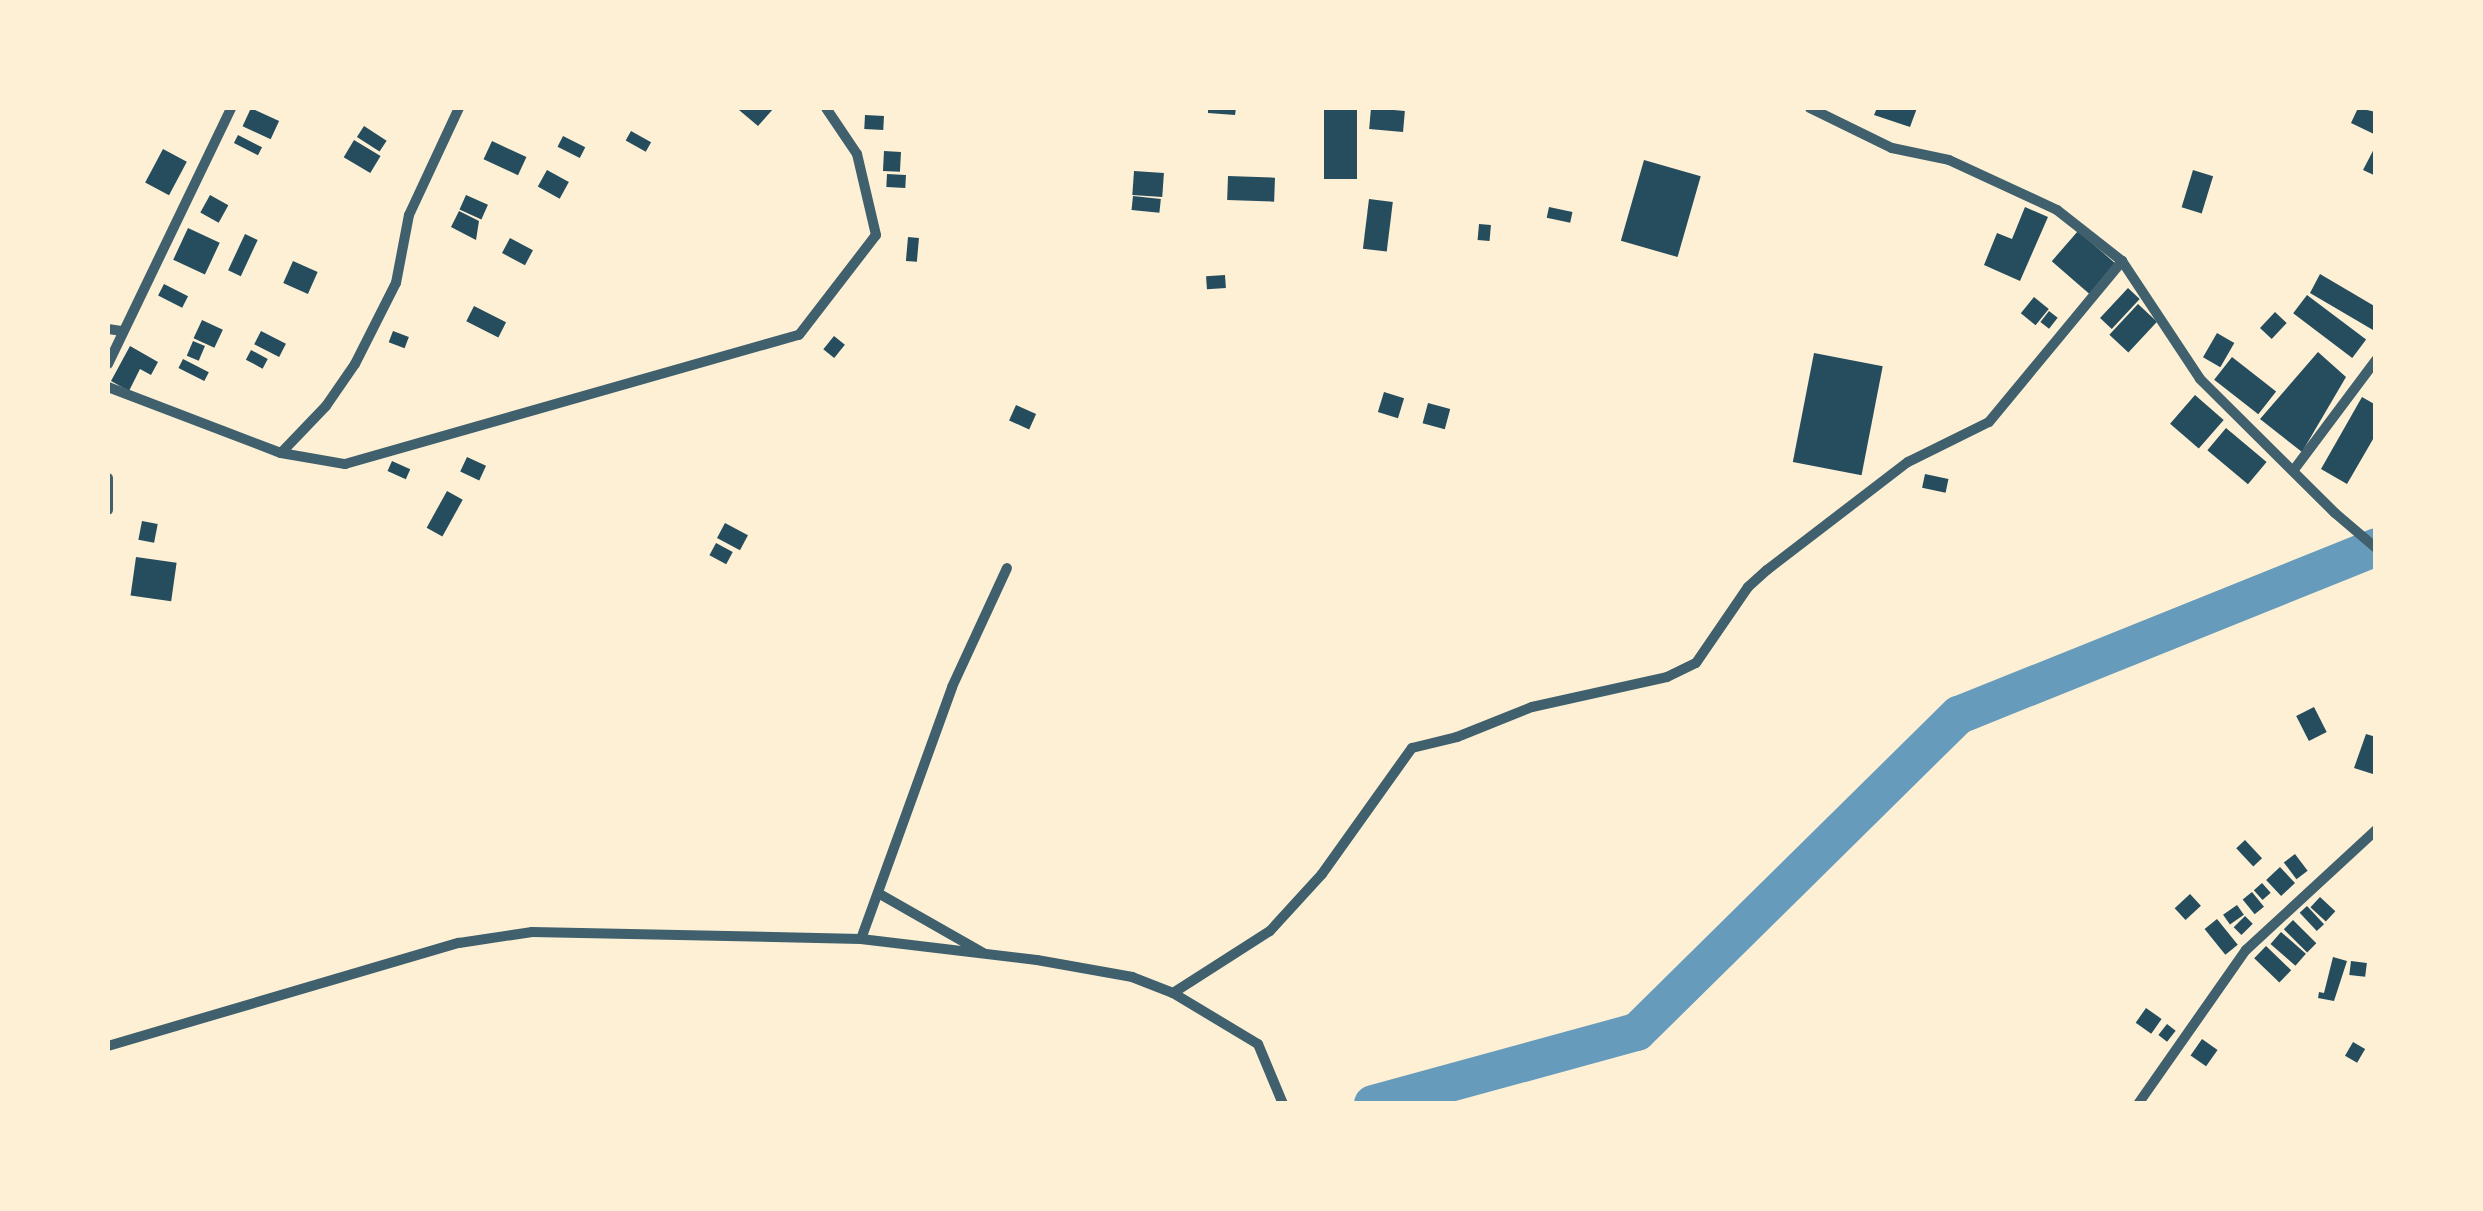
<!DOCTYPE html>
<style>
body{margin:0}
#map{position:relative;width:2483px;height:1211px;overflow:hidden;background:#fdf0d5;font-family:"Noto Sans",sans-serif}
div>[style]{position:absolute}
[style*='--x']{left:calc(var(--x)*1px);top:calc(var(--y)*1px);width:calc(var(--w)*1px);rotate:calc(var(--a)*1deg)}
.river>*{height:38px;margin:-19px;padding:0 19px;transform-origin:19px;border-radius:19px;background:#669bbc}
.building>*{inset:0;background:#264d5e;transform-origin:0 0}
.minor>*{height:10px;margin:-5px;padding:0 5px;transform-origin:5px;border-radius:5px;background:#3f606c}
span{translate:-50% -50%;white-space:nowrap;text-align:center;line-height:1.15;-webkit-text-stroke:10px #fdf0d5;paint-order:stroke}
.frame{position:absolute;inset:0;border:110px solid #fdf0d5;pointer-events:none}
</style>
<div id="map">
<div class="river">
<i style="--x:1373;--y:1104;--w:274;--a:-15.3"></i>
<i style="--x:1637;--y:1032;--w:452;--a:-44.6"></i>
<i style="--x:1959;--y:715;--w:450;--a:-21.9"></i>
</div>
<div class="building">
<i style="left:251px;top:108px;width:31px;height:20px;rotate:25deg"></i>
<i style="clip-path:polygon(741px 108px,774px 108px,758px 126px,739px 110px)"></i>
<i style="clip-path:polygon(1208px 108px,1236px 108px,1235px 115px,1208px 113px)"></i>
<i style="left:1324px;top:108px;width:33px;height:71px"></i>
<i style="left:1371px;top:108px;width:34px;height:21px;rotate:5deg"></i>
<i style="clip-path:polygon(1877px 108px,1917px 108px,1910px 127px,1874px 115px)"></i>
<i style="clip-path:polygon(2358px 108px,2376px 112px,2376px 135px,2351px 123px)"></i>
<i style="left:865px;top:115px;width:19px;height:14px;rotate:3deg"></i>
<i style="left:364px;top:126px;width:27px;height:13px;rotate:33deg"></i>
<i style="left:631px;top:131px;width:23px;height:11px;rotate:29deg"></i>
<i style="left:238px;top:135px;width:27px;height:9px;rotate:27deg"></i>
<i style="left:563px;top:136px;width:25px;height:12px;rotate:27deg"></i>
<i style="left:354px;top:140px;width:31px;height:20px;rotate:31deg"></i>
<i style="left:492px;top:141px;width:38px;height:20px;rotate:25deg"></i>
<i style="clip-path:polygon(2376px 145px,2376px 176px,2363px 170px)"></i>
<i style="left:163px;top:149px;width:27px;height:38px;rotate:28deg"></i>
<i style="left:884px;top:151px;width:17px;height:20px;rotate:3deg"></i>
<i style="left:1644px;top:160px;width:59px;height:84px;rotate:16deg"></i>
<i style="left:547px;top:170px;width:25px;height:19px;rotate:29deg"></i>
<i style="left:2193px;top:170px;width:21px;height:39px;rotate:17deg"></i>
<i style="left:1134px;top:171px;width:30px;height:24px;rotate:4deg"></i>
<i style="left:887px;top:174px;width:19px;height:13px;rotate:3deg"></i>
<i style="left:1228px;top:176px;width:47px;height:24px;rotate:2deg"></i>
<i style="left:210px;top:195px;width:21px;height:20px;rotate:29deg"></i>
<i style="left:466px;top:195px;width:24px;height:16px;rotate:24deg"></i>
<i style="left:1133px;top:196px;width:28px;height:14px;rotate:6deg"></i>
<i style="left:1369px;top:199px;width:24px;height:50px;rotate:7deg"></i>
<i style="left:1549px;top:207px;width:24px;height:11px;rotate:12deg"></i>
<i style="clip-path:polygon(2025px 207px,2048px 217px,2020px 281px,1984px 265px,1997px 233px,2012px 239px)"></i>
<i style="clip-path:polygon(459px 211px,479px 221px,476px 240px,451px 227px)"></i>
<i style="left:1479px;top:224px;width:12px;height:16px;rotate:5deg"></i>
<i style="left:188px;top:228px;width:35px;height:35px;rotate:25deg"></i>
<i style="left:2078px;top:231px;width:50px;height:40px;rotate:41deg"></i>
<i style="left:245px;top:234px;width:14px;height:40px;rotate:25deg"></i>
<i style="left:908px;top:237px;width:11px;height:24px;rotate:5deg"></i>
<i style="left:510px;top:238px;width:26px;height:17px;rotate:28deg"></i>
<i style="left:293px;top:261px;width:27px;height:24px;rotate:24deg"></i>
<i style="clip-path:polygon(2320px 274px,2376px 307px,2373px 330px,2310px 293px)"></i>
<i style="left:1225px;top:275px;width:13px;height:19px;rotate:86deg"></i>
<i style="left:164px;top:284px;width:27px;height:13px;rotate:27deg"></i>
<i style="left:2128px;top:288px;width:16px;height:41px;rotate:43deg"></i>
<i style="left:2307px;top:295px;width:74px;height:23px;rotate:37deg"></i>
<i style="left:2034px;top:297px;width:19px;height:21px;rotate:39deg"></i>
<i style="left:2138px;top:304px;width:26px;height:42px;rotate:43deg"></i>
<i style="left:474px;top:306px;width:36px;height:17px;rotate:27deg"></i>
<i style="left:2049px;top:311px;width:11px;height:14px;rotate:38deg"></i>
<i style="left:2275px;top:312px;width:16px;height:22px;rotate:43deg"></i>
<i style="left:202px;top:320px;width:23px;height:20px;rotate:25deg"></i>
<i style="left:261px;top:331px;width:28px;height:15px;rotate:27deg"></i>
<i style="left:393px;top:331px;width:17px;height:12px;rotate:21deg"></i>
<i style="left:2217px;top:333px;width:20px;height:28px;rotate:30deg"></i>
<i style="left:834px;top:336px;width:14px;height:17px;rotate:39deg"></i>
<i style="left:193px;top:341px;width:13px;height:16px;rotate:23deg"></i>
<i style="clip-path:polygon(130px 346px,158px 362px,151px 375px,140px 369px,129px 391px,111px 381px)"></i>
<i style="left:251px;top:350px;width:19px;height:11px;rotate:28deg"></i>
<i style="clip-path:polygon(2318px 352px,2346px 377px,2302px 452px,2260px 419px)"></i>
<i style="left:1814px;top:353px;width:70px;height:111px;rotate:11deg"></i>
<i style="left:2232px;top:357px;width:56px;height:29px;rotate:38deg"></i>
<i style="left:183px;top:359px;width:29px;height:10px;rotate:27deg"></i>
<i style="left:1384px;top:392px;width:21px;height:21px;rotate:17deg"></i>
<i style="left:2195px;top:395px;width:38px;height:38px;rotate:41deg"></i>
<i style="clip-path:polygon(2362px 397px,2376px 405px,2376px 434px,2347px 484px,2321px 469px)"></i>
<i style="left:1428px;top:403px;width:23px;height:21px;rotate:15deg"></i>
<i style="left:1016px;top:405px;width:22px;height:17px;rotate:24deg"></i>
<i style="left:2226px;top:428px;width:53px;height:29px;rotate:40deg"></i>
<i style="left:467px;top:457px;width:21px;height:16px;rotate:25deg"></i>
<i style="left:392px;top:461px;width:20px;height:11px;rotate:24deg"></i>
<i style="left:1925px;top:474px;width:24px;height:14px;rotate:12deg"></i>
<i style="left:447px;top:491px;width:18px;height:42px;rotate:29deg"></i>
<i style="left:142px;top:521px;width:16px;height:19px;rotate:11deg"></i>
<i style="left:725px;top:523px;width:26px;height:17px;rotate:28deg"></i>
<i style="left:716px;top:543px;width:19px;height:14px;rotate:28deg"></i>
<i style="left:136px;top:557px;width:41px;height:39px;rotate:8deg"></i>
<i style="left:2314px;top:707px;width:28px;height:20px;rotate:63deg"></i>
<i style="clip-path:polygon(2366px 734px,2376px 737px,2376px 775px,2354px 768px)"></i>
<i style="left:2245px;top:840px;width:25px;height:12px;rotate:47deg"></i>
<i style="left:2295px;top:854px;width:21px;height:14px;rotate:53deg"></i>
<i style="left:2280px;top:867px;width:22px;height:19px;rotate:47deg"></i>
<i style="left:2262px;top:883px;width:13px;height:11px;rotate:48deg"></i>
<i style="left:2252px;top:892px;width:19px;height:12px;rotate:51deg"></i>
<i style="left:2190px;top:894px;width:16px;height:21px;rotate:47deg"></i>
<i style="left:2320px;top:897px;width:21px;height:14px;rotate:43deg"></i>
<i style="left:2237px;top:905px;width:12px;height:17px;rotate:55deg"></i>
<i style="left:2307px;top:906px;width:25px;height:10px;rotate:47deg"></i>
<i style="left:2245px;top:916px;width:11px;height:16px;rotate:45deg"></i>
<i style="left:2217px;top:919px;width:33px;height:16px;rotate:51deg"></i>
<i style="left:2293px;top:920px;width:33px;height:13px;rotate:45deg"></i>
<i style="left:2281px;top:932px;width:33px;height:16px;rotate:41deg"></i>
<i style="left:2266px;top:946px;width:35px;height:17px;rotate:44deg"></i>
<i style="clip-path:polygon(2333px 957px,2347px 961px,2334px 1001px,2318px 998px,2319px 992px,2324px 993px)"></i>
<i style="left:2351px;top:961px;width:16px;height:14px;rotate:7deg"></i>
<i style="left:2146px;top:1008px;width:19px;height:18px;rotate:35deg"></i>
<i style="left:2167px;top:1024px;width:11px;height:14px;rotate:38deg"></i>
<i style="left:2202px;top:1039px;width:19px;height:20px;rotate:35deg"></i>
<i style="left:2353px;top:1042px;width:14px;height:16px;rotate:30deg"></i>
</div>
<div class="minor">
<i style="--x:1810;--y:108;--w:91;--a:26"></i>
<i style="--x:1892;--y:148;--w:58;--a:11.9"></i>
<i style="--x:1949;--y:160;--w:119;--a:24.8"></i>
<i style="--x:2057;--y:210;--w:83;--a:38.1"></i>
<i style="--x:2122;--y:261;--w:141;--a:56.5"></i>
<i style="--x:2200;--y:379;--w:190;--a:44.8"></i>
<i style="--x:2335;--y:513;--w:54;--a:40.5"></i>
<i style="--x:108;--y:329;--w:15;--a:8"></i>
<i style="--x:108;--y:364;--w:284;--a:-64.3"></i>
<i style="--x:108;--y:387;--w:185;--a:20.9"></i>
<i style="--x:281;--y:453;--w:65;--a:9.8"></i>
<i style="--x:345;--y:464;--w:472;--a:-15.9"></i>
<i style="--x:799;--y:335;--w:126;--a:-52.4"></i>
<i style="--x:876;--y:235;--w:83;--a:-103.2"></i>
<i style="--x:857;--y:154;--w:55;--a:-124"></i>
<i style="--x:281;--y:453;--w:65;--a:-46.2"></i>
<i style="--x:326;--y:406;--w:51;--a:-55.4"></i>
<i style="--x:355;--y:364;--w:91;--a:-63.2"></i>
<i style="--x:396;--y:283;--w:69;--a:-79.2"></i>
<i style="--x:409;--y:215;--w:118;--a:-65"></i>
<i style="--x:2293;--y:471;--w:139;--a:-53.2"></i>
<i style="--x:108;--y:478;--w:32;--a:90"></i>
<i style="--x:878;--y:893;--w:121;--a:29.7"></i>
<i style="--x:861;--y:939;--w:268;--a:-70.1"></i>
<i style="--x:952;--y:687;--w:131;--a:-65.2"></i>
<i style="--x:1173;--y:993;--w:115;--a:-32.6"></i>
<i style="--x:1270;--y:931;--w:77;--a:-47.6"></i>
<i style="--x:1322;--y:874;--w:155;--a:-54.5"></i>
<i style="--x:1412;--y:748;--w:46;--a:-13.7"></i>
<i style="--x:1457;--y:737;--w:81;--a:-21.8"></i>
<i style="--x:1532;--y:707;--w:138;--a:-12.5"></i>
<i style="--x:1667;--y:677;--w:32;--a:-26"></i>
<i style="--x:1696;--y:663;--w:92;--a:-55.6"></i>
<i style="--x:1748;--y:587;--w:25;--a:-42"></i>
<i style="--x:1767;--y:570;--w:178;--a:-37.5"></i>
<i style="--x:1908;--y:462;--w:90;--a:-26.3"></i>
<i style="--x:1989;--y:422;--w:209;--a:-50.4"></i>
<i style="--x:108;--y:1046;--w:366;--a:-16.4"></i>
<i style="--x:459;--y:943;--w:74;--a:-8.6"></i>
<i style="--x:532;--y:932;--w:329;--a:1.2"></i>
<i style="--x:861;--y:939;--w:177;--a:6.8"></i>
<i style="--x:1037;--y:960;--w:97;--a:10.1"></i>
<i style="--x:1132;--y:977;--w:44;--a:21.3"></i>
<i style="--x:1173;--y:993;--w:99;--a:31"></i>
<i style="--x:1258;--y:1044;--w:65;--a:67.4"></i>
<i style="--x:2138;--y:1104;--w:188;--a:-55"></i>
<i style="--x:2246;--y:950;--w:177;--a:-42.7"></i>
</div>
<div class="frame"></div>
</div>
